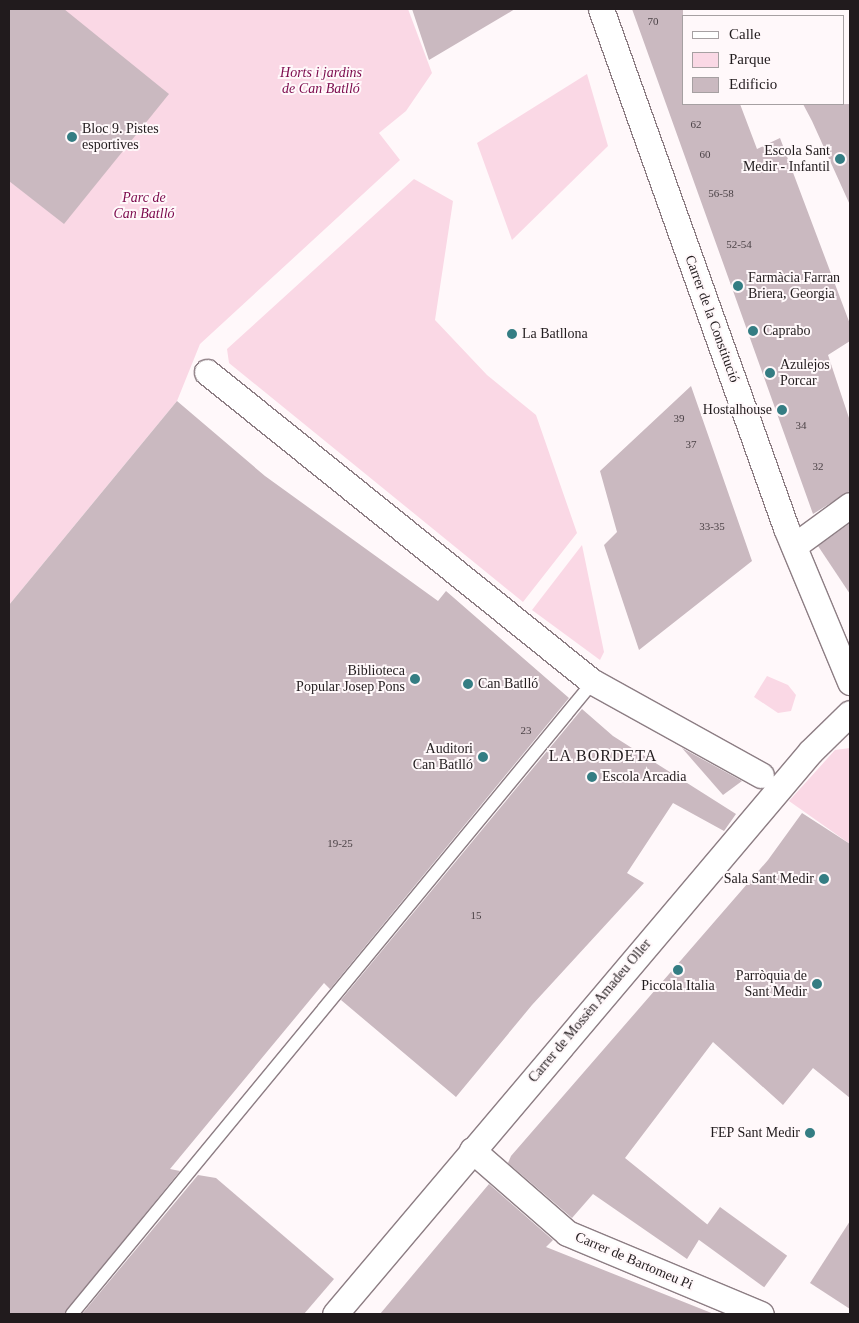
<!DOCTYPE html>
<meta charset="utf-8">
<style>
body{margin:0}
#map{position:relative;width:859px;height:1323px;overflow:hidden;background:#fff8fa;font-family:Georgia,serif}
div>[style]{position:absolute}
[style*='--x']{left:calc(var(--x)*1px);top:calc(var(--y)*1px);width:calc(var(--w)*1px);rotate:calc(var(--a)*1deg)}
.green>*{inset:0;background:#fad8e5}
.building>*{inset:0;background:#cab9c0;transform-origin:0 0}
.roads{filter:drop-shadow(1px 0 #8d7e84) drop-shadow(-1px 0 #8d7e84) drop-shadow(0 1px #8d7e84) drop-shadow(0 -1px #8d7e84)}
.lane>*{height:12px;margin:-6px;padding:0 6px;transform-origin:6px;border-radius:6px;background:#fff}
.street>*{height:25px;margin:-12.5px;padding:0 12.5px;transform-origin:12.5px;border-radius:12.5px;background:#fff}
.dots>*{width:14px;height:14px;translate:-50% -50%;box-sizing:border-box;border:2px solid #fff8fa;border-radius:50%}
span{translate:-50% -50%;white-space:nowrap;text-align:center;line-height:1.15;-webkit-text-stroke:4px #fff8fa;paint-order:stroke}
.number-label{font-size:11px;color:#4b4246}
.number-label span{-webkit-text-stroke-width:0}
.park-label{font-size:14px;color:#7b094c;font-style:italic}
.poi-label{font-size:14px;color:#211b1d}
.left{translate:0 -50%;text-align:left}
.right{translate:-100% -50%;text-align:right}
.street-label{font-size:14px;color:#211b1d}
.quarter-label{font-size:16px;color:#211b1d;letter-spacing:1px}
.frame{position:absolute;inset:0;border:10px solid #211b1d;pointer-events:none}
.legend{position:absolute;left:682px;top:15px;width:162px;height:90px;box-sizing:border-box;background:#fff8fa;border:1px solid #a6a0a2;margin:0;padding:6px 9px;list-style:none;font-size:15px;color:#211b1d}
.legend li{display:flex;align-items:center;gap:10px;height:25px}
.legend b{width:25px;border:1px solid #a6a0a2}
</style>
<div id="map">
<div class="green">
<i style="clip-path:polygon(9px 9px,408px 9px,432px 73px,406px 111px,379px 133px,400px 160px,200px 344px,177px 401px,9px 605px)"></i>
<i style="clip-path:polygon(587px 74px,608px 146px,512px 240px,477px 143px)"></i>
<i style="clip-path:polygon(414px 179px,453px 201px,435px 320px,487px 375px,536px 415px,577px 533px,523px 602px,229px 363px,227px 349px)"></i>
<i style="clip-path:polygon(582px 545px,604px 652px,600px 660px,532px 610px)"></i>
<i style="clip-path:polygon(767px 676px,788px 685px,796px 695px,791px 711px,778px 713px,754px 697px)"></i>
<i style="clip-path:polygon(850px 748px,850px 844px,789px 801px,835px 750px)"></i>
</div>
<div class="building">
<i style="clip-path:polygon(9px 9px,64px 9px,169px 94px,64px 224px,9px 181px)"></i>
<i style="clip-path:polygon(412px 9px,515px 9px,429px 60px)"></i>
<i style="clip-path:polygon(632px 9px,683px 9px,683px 104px,740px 104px,757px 149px,780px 138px,850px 324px,850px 341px,828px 355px,850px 421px,850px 491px,813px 514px)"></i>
<i style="clip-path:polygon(803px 104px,850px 104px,850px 205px,812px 121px)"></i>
<i style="clip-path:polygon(691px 386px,752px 561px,639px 650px,604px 545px,617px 532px,600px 471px)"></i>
<i style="clip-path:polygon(177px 401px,265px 476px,438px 601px,446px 591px,569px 698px,330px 989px,324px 983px,170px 1169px,180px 1171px,64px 1314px,9px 1314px,9px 605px)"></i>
<i style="clip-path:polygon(850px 523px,850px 594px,818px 546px)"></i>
<i style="clip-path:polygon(582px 709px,613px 736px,736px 814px,724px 831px,673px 803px,627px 873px,644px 883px,532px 1005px,456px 1097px,341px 1000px)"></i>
<i style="clip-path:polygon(682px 748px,742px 781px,723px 795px)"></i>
<i style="clip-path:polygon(802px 813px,850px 844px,850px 1098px,813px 1068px,783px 1105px,713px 1042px,625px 1158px,708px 1225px,687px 1259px,593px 1194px,572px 1218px,508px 1163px,511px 1156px,768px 860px)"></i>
<i style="clip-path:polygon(198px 1175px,216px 1178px,334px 1279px,304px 1314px,82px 1314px)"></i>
<i style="clip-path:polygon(489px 1184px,553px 1240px,546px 1247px,714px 1314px,380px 1314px)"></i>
<i style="left:720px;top:1207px;width:83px;height:39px;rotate:36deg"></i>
<i style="clip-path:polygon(850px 1221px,850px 1309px,810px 1283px)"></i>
</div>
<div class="roads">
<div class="lane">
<i style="--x:72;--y:1314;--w:819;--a:-50.5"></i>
</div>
<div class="street">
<i style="--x:601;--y:9;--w:551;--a:70.38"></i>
<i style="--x:786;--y:528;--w:167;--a:67.4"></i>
<i style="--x:207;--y:372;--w:495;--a:38.8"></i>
<i style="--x:593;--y:682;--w:192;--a:29"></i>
<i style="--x:794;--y:546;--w:69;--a:-36.2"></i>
<i style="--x:472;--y:1150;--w:126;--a:41.1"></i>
<i style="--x:567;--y:1233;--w:210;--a:22.7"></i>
<i style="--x:335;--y:1314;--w:737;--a:-49.79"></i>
<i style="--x:811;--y:751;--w:54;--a:-44.3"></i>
</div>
</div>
<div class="dots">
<i style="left:72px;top:137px;background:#347d83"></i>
<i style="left:840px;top:159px;background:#347d83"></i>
<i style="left:738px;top:286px;background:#347d83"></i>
<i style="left:753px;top:331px;background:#347d83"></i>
<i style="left:512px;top:334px;background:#347d83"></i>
<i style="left:770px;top:373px;background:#347d83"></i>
<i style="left:782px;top:410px;background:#347d83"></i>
<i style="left:415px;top:679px;background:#347d83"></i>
<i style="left:468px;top:684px;background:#347d83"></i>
<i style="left:483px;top:757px;background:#347d83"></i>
<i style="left:592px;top:777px;background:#347d83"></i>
<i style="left:824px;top:879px;background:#347d83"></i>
<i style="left:678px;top:970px;background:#347d83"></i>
<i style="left:817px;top:984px;background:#347d83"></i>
<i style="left:810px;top:1133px;background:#347d83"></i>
</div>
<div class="number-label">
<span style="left:653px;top:21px">70</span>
<span style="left:696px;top:124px">62</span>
<span style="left:705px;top:154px">60</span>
<span style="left:721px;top:193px">56-58</span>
<span style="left:739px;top:244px">52-54</span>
<span style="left:679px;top:418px">39</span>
<span style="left:801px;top:425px">34</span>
<span style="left:691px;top:444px">37</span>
<span style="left:818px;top:466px">32</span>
<span style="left:712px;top:526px">33-35</span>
<span style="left:526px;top:730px">23</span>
<span style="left:340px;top:843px">19-25</span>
<span style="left:476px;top:915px">15</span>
</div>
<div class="park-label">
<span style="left:321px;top:81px">Horts i jardins<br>de Can Batlló</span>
<span style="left:144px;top:206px">Parc de<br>Can Batlló</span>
</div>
<div class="poi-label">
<span class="left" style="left:82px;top:137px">Bloc 9. Pistes<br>esportives</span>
<span class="right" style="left:830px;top:159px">Escola Sant<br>Medir - Infantil</span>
<span class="left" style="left:748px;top:286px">Farmàcia Farran<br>Briera, Georgia</span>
<span class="left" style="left:763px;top:331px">Caprabo</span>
<span class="left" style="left:522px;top:334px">La Batllona</span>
<span class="left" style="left:780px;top:373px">Azulejos<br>Porcar</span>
<span class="right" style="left:772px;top:410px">Hostalhouse</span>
<span class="right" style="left:405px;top:679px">Biblioteca<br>Popular Josep Pons</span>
<span class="left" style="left:478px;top:684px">Can Batlló</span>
<span class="right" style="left:473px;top:757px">Auditori<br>Can Batlló</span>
<span class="left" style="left:602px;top:777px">Escola Arcadia</span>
<span class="right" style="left:814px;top:879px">Sala Sant Medir</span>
<span class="right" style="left:807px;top:984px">Parròquia de<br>Sant Medir</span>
<span style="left:678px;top:986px">Piccola Italia</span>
<span class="right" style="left:800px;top:1133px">FEP Sant Medir</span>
</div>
<div class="street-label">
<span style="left:712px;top:319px;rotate:70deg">Carrer de la Constitució</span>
<span style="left:590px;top:1011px;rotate:-50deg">Carrer de Mossèn Amadeu Oller</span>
<span style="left:634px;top:1261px;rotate:23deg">Carrer de Bartomeu Pi</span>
</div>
<div class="quarter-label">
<span style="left:603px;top:756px">LA BORDETA</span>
</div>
<div class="frame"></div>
<ul class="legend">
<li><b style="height:6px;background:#fff"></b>Calle</li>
<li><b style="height:14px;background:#fad8e5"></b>Parque</li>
<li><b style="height:14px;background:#cab9c0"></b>Edificio</li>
</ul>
</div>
